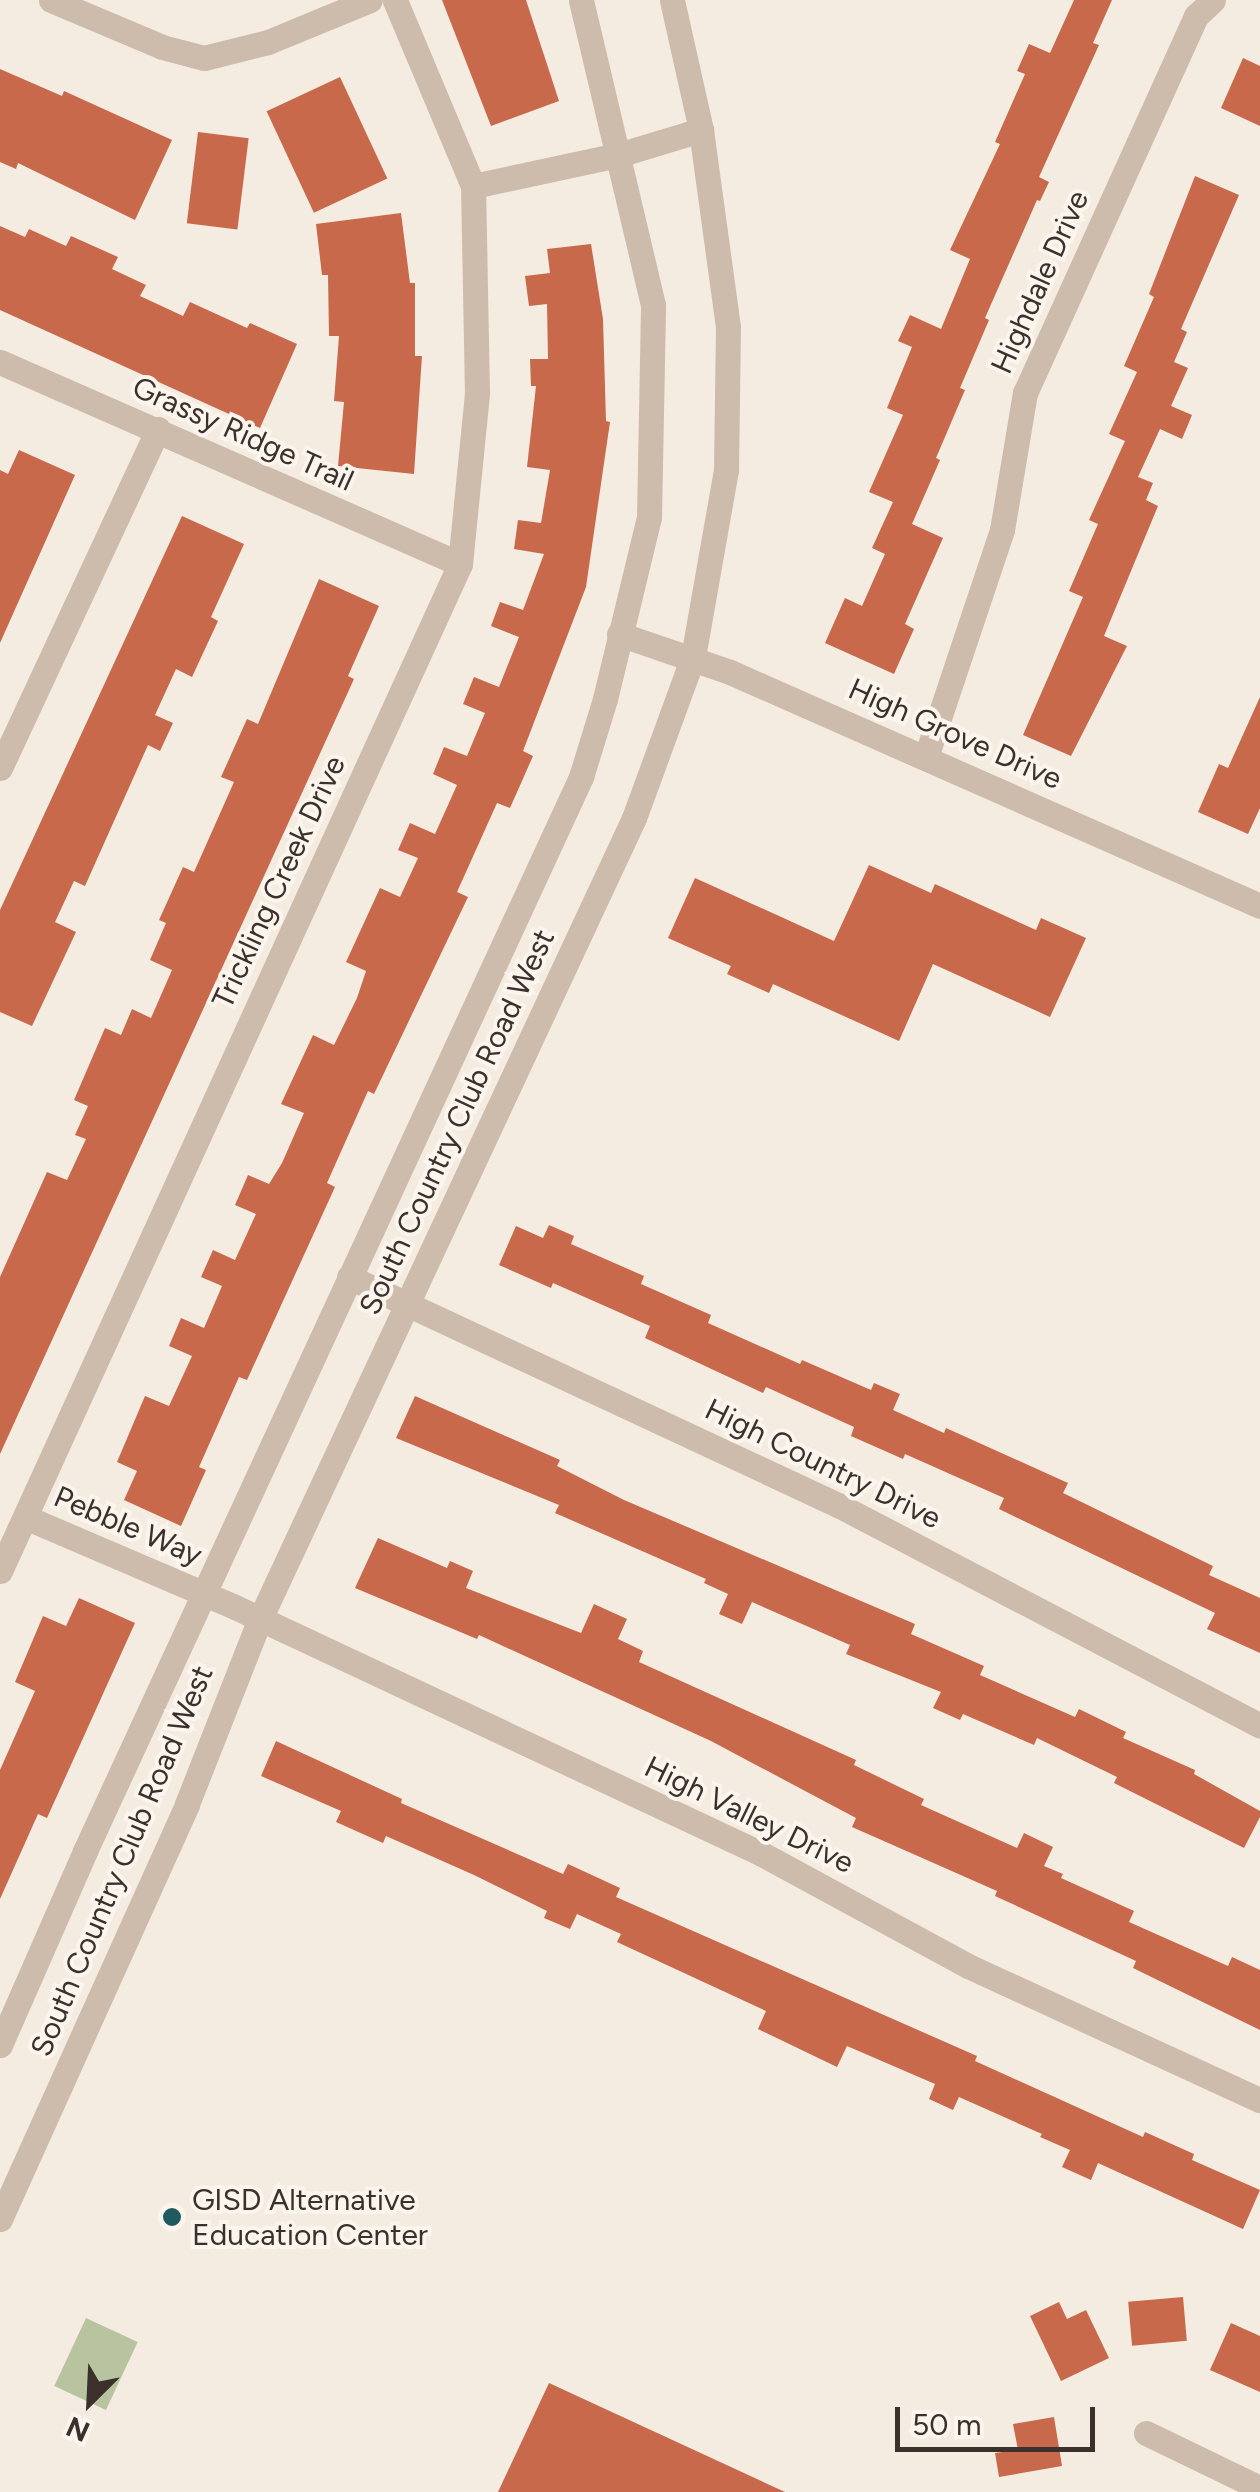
<!DOCTYPE html>
<style>
body{margin:0}
#map{position:relative;width:1260px;height:2492px;overflow:hidden;background:#f4ebe1;font-family:Figtree,sans-serif}
div>[style]{position:absolute}
[style*='--x']{left:calc(var(--x)*1px);top:calc(var(--y)*1px);width:calc(var(--w)*1px);rotate:calc(var(--a)*1deg)}
.green>*{inset:0;background:#b8c4a0;transform-origin:0 0}
.building>*{inset:0;background:#c8694b;transform-origin:0 0}
.minor>*{height:25px;margin:-12.5px;padding:0 12.5px;transform-origin:12.5px;border-radius:12.5px;background:#cdbbac}
.dots>*{width:28px;height:28px;translate:-50% -50%;box-sizing:border-box;border:5px solid #fbf5ee;border-radius:50%}
span{translate:-50% -50%;white-space:nowrap;text-align:center;line-height:1.15;-webkit-text-stroke:8px #fbf5ee;paint-order:stroke}
.street-label{font-size:30px;color:#3b302b}
.poi-label{font-size:30px;color:#3b302b}
.left{translate:0 -50%;text-align:left}
.north{position:absolute;left:40px;top:2352px;width:100px;height:100px;-webkit-text-stroke:8px #fbf5ee;paint-order:stroke;rotate:204deg;font-size:28px;font-weight:700;line-height:40px;text-align:center;color:#3b302b}
.north::after{content:'';display:block;margin:auto;width:35px;height:45px;background:#3b302b;clip-path:polygon(50% 0,100% 100%,50% 72%,0 100%)}
.scale{position:absolute;left:895px;top:2407px;width:200px;height:45px;box-sizing:border-box;border:5px solid #3b302b;border-top:0;padding-left:12px;font-size:30px;line-height:35px;white-space:nowrap;color:#3b302b;-webkit-text-stroke:8px #fbf5ee;paint-order:stroke}
</style>
<div id="map">
<div class="green">
<i style="left:86px;top:2318px;width:57px;height:75px;rotate:25deg"></i>
</div>
<div class="building">
<i style="clip-path:polygon(442px 0,526px 0,559px 101px,491px 126px)"></i>
<i style="clip-path:polygon(1074px 0,1112px 0,1093px 43px,1099px 45px,1039px 177px,1049px 182px,1040px 201px,1037px 200px,985px 318px,989px 320px,960px 388px,965px 390px,936px 458px,940px 460px,912px 524px,943px 538px,905px 624px,914px 629px,894px 674px,825px 643px,845px 598px,862px 606px,885px 554px,872px 548px,893px 502px,869px 492px,903px 415px,887px 408px,912px 347px,898px 341px,910px 315px,941px 329px,970px 259px,950px 250px,1000px 144px,995px 142px,1025px 74px,1017px 71px,1029px 44px,1050px 53px)"></i>
<i style="clip-path:polygon(1243px 58px,1260px 66px,1260px 126px,1221px 108px)"></i>
<i style="clip-path:polygon(0 69px,62px 96px,64px 91px,172px 140px,135px 220px,18px 163px,16px 169px,0 162px)"></i>
<i style="left:340px;top:77px;width:112px;height:81px;rotate:65deg"></i>
<i style="left:198px;top:132px;width:51px;height:92px;rotate:7deg"></i>
<i style="clip-path:polygon(1195px 176px,1239px 195px,1181px 329px,1187px 332px,1174px 362px,1188px 368px,1171px 406px,1192px 415px,1182px 439px,1160px 429px,1138px 477px,1153px 483px,1146px 500px,1158px 506px,1104px 636px,1127px 646px,1071px 756px,1023px 735px,1083px 597px,1069px 591px,1098px 524px,1089px 520px,1125px 441px,1109px 434px,1137px 372px,1124px 366px,1154px 297px,1149px 294px)"></i>
<i style="clip-path:polygon(401px 213px,410px 283px,415px 283px,415px 356px,422px 356px,414px 474px,338px 466px,344px 402px,334px 401px,339px 336px,329px 336px,328px 275px,322px 275px,316px 224px)"></i>
<i style="clip-path:polygon(0 226px,25px 237px,29px 229px,66px 246px,71px 236px,118px 257px,112px 269px,146px 285px,140px 296px,183px 316px,190px 302px,247px 328px,250px 323px,297px 344px,260px 428px,0 310px)"></i>
<i style="clip-path:polygon(591px 244px,603px 319px,606px 421px,610px 422px,586px 587px,523px 751px,533px 756px,510px 808px,497px 803px,457px 892px,468px 897px,374px 1094px,368px 1091px,327px 1183px,335px 1187px,247px 1380px,239px 1377px,199px 1467px,206px 1470px,181px 1526px,124px 1500px,137px 1471px,117px 1462px,145px 1396px,169px 1406px,192px 1356px,169px 1346px,181px 1318px,204px 1328px,222px 1286px,201px 1277px,213px 1250px,235px 1260px,256px 1214px,235px 1205px,248px 1175px,269px 1184px,282px 1163px,304px 1113px,281px 1104px,313px 1035px,334px 1045px,357px 998px,366px 971px,346px 962px,380px 888px,400px 897px,418px 858px,398px 850px,410px 823px,435px 834px,457px 785px,433px 774px,444px 747px,467px 756px,485px 713px,463px 704px,474px 677px,499px 687px,519px 637px,491px 626px,500px 602px,523px 610px,544px 554px,514px 549px,518px 520px,541px 523px,550px 470px,527px 467px,536px 386px,531px 386px,530px 359px,548px 359px,547px 304px,529px 306px,525px 276px,550px 273px,547px 249px)"></i>
<i style="clip-path:polygon(19px 450px,75px 475px,0 643px,0 470px,8px 474px)"></i>
<i style="clip-path:polygon(182px 516px,244px 544px,211px 617px,218px 621px,192px 677px,176px 669px,155px 715px,173px 723px,160px 751px,148px 745px,85px 886px,74px 881px,55px 922px,76px 932px,32px 1026px,0 1012px,0 910px)"></i>
<i style="clip-path:polygon(319px 579px,379px 606px,348px 676px,354px 679px,0 1454px,0 1277px,47px 1172px,67px 1180px,86px 1139px,75px 1135px,88px 1106px,74px 1100px,105px 1028px,121px 1035px,132px 1009px,151px 1018px,172px 970px,150px 960px,166px 923px,159px 920px,183px 867px,194px 872px,234px 782px,221px 777px,247px 719px,258px 724px)"></i>
<i style="clip-path:polygon(1260px 697px,1260px 808px,1248px 834px,1198px 812px,1219px 764px,1228px 768px)"></i>
<i style="clip-path:polygon(869px 865px,931px 893px,935px 884px,1036px 930px,1041px 918px,1086px 938px,1050px 1017px,933px 964px,899px 1041px,773px 984px,769px 993px,727px 974px,731px 966px,668px 938px,695px 878px,834px 941px)"></i>
<i style="clip-path:polygon(549px 1225px,574px 1236px,571px 1244px,644px 1276px,641px 1284px,711px 1315px,708px 1323px,800px 1364px,802px 1360px,871px 1390px,874px 1383px,900px 1394px,893px 1410px,944px 1433px,946px 1428px,1068px 1483px,1063px 1493px,1213px 1566px,1209px 1575px,1260px 1598px,1260px 1653px,1207px 1629px,1215px 1613px,999px 1509px,1004px 1498px,905px 1454px,903px 1459px,851px 1436px,854px 1427px,766px 1387px,763px 1393px,645px 1338px,650px 1326px,553px 1283px,551px 1288px,499px 1265px,516px 1226px,543px 1238px)"></i>
<i style="clip-path:polygon(415px 1396px,560px 1460px,557px 1466px,624px 1500px,915px 1624px,911px 1634px,984px 1666px,980px 1675px,1075px 1717px,1079px 1709px,1126px 1732px,1123px 1738px,1195px 1770px,1194px 1774px,1260px 1811px,1260px 1817px,1244px 1848px,1114px 1783px,1117px 1777px,1037px 1738px,1034px 1745px,963px 1714px,960px 1720px,933px 1708px,941px 1692px,846px 1654px,850px 1645px,752px 1602px,742px 1624px,719px 1614px,728px 1594px,704px 1583px,706px 1579px,555px 1513px,559px 1505px,396px 1438px)"></i>
<i style="clip-path:polygon(378px 1538px,447px 1568px,450px 1561px,473px 1571px,466px 1588px,581px 1633px,594px 1604px,627px 1619px,618px 1639px,643px 1651px,639px 1662px,856px 1760px,854px 1765px,924px 1799px,921px 1805px,1017px 1848px,1024px 1833px,1053px 1847px,1044px 1866px,1063px 1874px,1061px 1878px,1134px 1911px,1129px 1922px,1228px 1966px,1232px 1957px,1260px 1970px,1260px 2030px,1133px 1968px,1136px 1961px,995px 1896px,997px 1891px,852px 1827px,856px 1818px,711px 1741px,479px 1635px,477px 1639px,355px 1588px)"></i>
<i style="clip-path:polygon(79px 1598px,135px 1623px,47px 1818px,38px 1814px,0 1899px,0 1770px,35px 1691px,15px 1682px,43px 1616px,66px 1626px)"></i>
<i style="clip-path:polygon(276px 1741px,402px 1799px,401px 1803px,563px 1874px,568px 1864px,620px 1888px,616px 1897px,977px 2056px,975px 2061px,1143px 2137px,1145px 2132px,1194px 2154px,1192px 2160px,1260px 2190px,1243px 2229px,1098px 2163px,1091px 2180px,1062px 2167px,1070px 2150px,1040px 2137px,1042px 2134px,959px 2097px,953px 2110px,929px 2099px,935px 2084px,847px 2046px,837px 2067px,758px 2029px,766px 2011px,617px 1942px,621px 1934px,577px 1914px,570px 1929px,544px 1918px,547px 1911px,474px 1875px,386px 1836px,383px 1843px,336px 1822px,341px 1811px,261px 1776px)"></i>
<i style="left:1183px;top:2297px;width:44px;height:55px;rotate:85deg"></i>
<i style="clip-path:polygon(1059px 2302px,1067px 2319px,1086px 2310px,1109px 2358px,1061px 2381px,1030px 2316px)"></i>
<i style="clip-path:polygon(1231px 2323px,1260px 2336px,1260px 2392px,1210px 2370px)"></i>
<i style="clip-path:polygon(549px 2383px,785px 2492px,498px 2492px)"></i>
<i style="clip-path:polygon(1054px 2417px,1062px 2466px,999px 2477px,995px 2453px,1018px 2450px,1013px 2424px)"></i>
</div>
<div class="minor">
<i style="--x:51;--y:0;--w:121;--a:22.9"></i>
<i style="--x:162;--y:47;--w:43;--a:14.7"></i>
<i style="--x:204;--y:58;--w:66;--a:-14"></i>
<i style="--x:268;--y:42;--w:110;--a:-22.4"></i>
<i style="--x:473;--y:186;--w:148;--a:-12.1"></i>
<i style="--x:618;--y:155;--w:87;--a:-16.8"></i>
<i style="--x:0;--y:362;--w:502;--a:23.71"></i>
<i style="--x:619;--y:634;--w:117;--a:18.9"></i>
<i style="--x:730;--y:672;--w:579;--a:23.82"></i>
<i style="--x:926;--y:757;--w:239;--a:-71.5"></i>
<i style="--x:1002;--y:530;--w:139;--a:-80.5"></i>
<i style="--x:1025;--y:393;--w:414;--a:-65.6"></i>
<i style="--x:1196;--y:16;--w:23;--a:-43"></i>
<i style="--x:0;--y:768;--w:374;--a:-65"></i>
<i style="--x:349;--y:1277;--w:542;--a:25"></i>
<i style="--x:840;--y:1506;--w:474;--a:27.6"></i>
<i style="--x:25;--y:1517;--w:228;--a:23.2"></i>
<i style="--x:235;--y:1607;--w:582;--a:25.11"></i>
<i style="--x:762;--y:1854;--w:234;--a:28.5"></i>
<i style="--x:968;--y:1966;--w:321;--a:24.7"></i>
<i style="--x:0;--y:1571;--w:1107;--a:-65.45"></i>
<i style="--x:460;--y:564;--w:172;--a:-84.3"></i>
<i style="--x:477;--y:393;--w:207;--a:-91.1"></i>
<i style="--x:473;--y:186;--w:202;--a:-112.8"></i>
<i style="--x:0;--y:2045;--w:212;--a:-66.3"></i>
<i style="--x:85;--y:1851;--w:1183;--a:-65.21"></i>
<i style="--x:581;--y:777;--w:82;--a:-72.9"></i>
<i style="--x:605;--y:699;--w:187;--a:-76.4"></i>
<i style="--x:649;--y:517;--w:212;--a:-88.9"></i>
<i style="--x:653;--y:305;--w:313;--a:-103.3"></i>
<i style="--x:0;--y:2219;--w:455;--a:-65.7"></i>
<i style="--x:187;--y:1804;--w:199;--a:-68.5"></i>
<i style="--x:260;--y:1619;--w:884;--a:-64.97"></i>
<i style="--x:634;--y:818;--w:171;--a:-69.9"></i>
<i style="--x:693;--y:657;--w:190;--a:-80"></i>
<i style="--x:726;--y:470;--w:143;--a:-89.2"></i>
<i style="--x:728;--y:327;--w:199;--a:-97.8"></i>
<i style="--x:701;--y:130;--w:133;--a:-102.6"></i>
<i style="--x:1146;--y:2433;--w:127;--a:25.8"></i>
</div>
<div class="dots">
<i style="left:172px;top:2217px;background:#1f5a5e"></i>
</div>
<div class="street-label">
<span style="left:1040px;top:282px;rotate:-66deg">Highdale Drive</span>
<span style="left:243px;top:434px;rotate:24deg">Grassy Ridge Trail</span>
<span style="left:955px;top:734px;rotate:24deg">High Grove Drive</span>
<span style="left:279px;top:882px;rotate:-65deg">Trickling Creek Drive</span>
<span style="left:457px;top:1122px;rotate:-65deg">South Country Club Road West</span>
<span style="left:823px;top:1464px;rotate:26deg">High Country Drive</span>
<span style="left:128px;top:1526px;rotate:23deg">Pebble Way</span>
<span style="left:749px;top:1815px;rotate:26deg">High Valley Drive</span>
<span style="left:122px;top:1861px;rotate:-67deg">South Country Club Road West</span>
</div>
<div class="poi-label">
<span class="left" style="left:192px;top:2217px">GISD Alternative<br>Education Center</span>
</div>
<div class="north">N</div>
<div class="scale">50 m</div>
</div>
